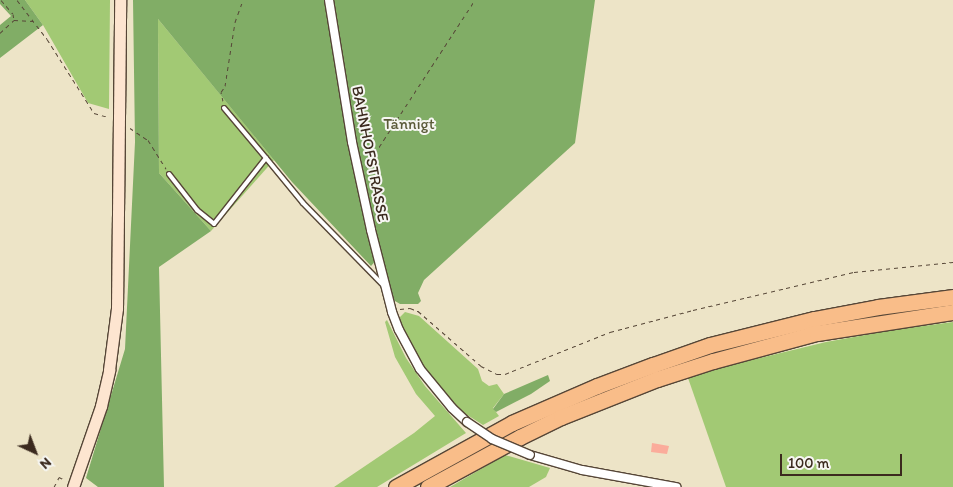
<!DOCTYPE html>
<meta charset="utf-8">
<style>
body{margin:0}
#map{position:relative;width:953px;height:487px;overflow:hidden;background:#ede4c7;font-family:Itim,sans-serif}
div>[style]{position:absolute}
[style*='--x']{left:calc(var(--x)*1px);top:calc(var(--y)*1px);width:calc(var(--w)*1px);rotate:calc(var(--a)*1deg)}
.green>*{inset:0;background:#a2c974}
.forest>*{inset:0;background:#81ad66}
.building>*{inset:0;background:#fbac9b}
.path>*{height:1px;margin-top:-0.5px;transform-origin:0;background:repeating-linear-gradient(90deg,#564637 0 4px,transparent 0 8px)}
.roads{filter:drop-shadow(1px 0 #564637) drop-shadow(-1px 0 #564637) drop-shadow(0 1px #564637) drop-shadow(0 -1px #564637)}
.lane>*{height:4px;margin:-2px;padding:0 2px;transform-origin:2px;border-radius:2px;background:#fff}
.street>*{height:8px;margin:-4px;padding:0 4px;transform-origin:4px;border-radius:4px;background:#fff}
.secondary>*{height:11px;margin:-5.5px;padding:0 5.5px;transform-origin:5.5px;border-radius:5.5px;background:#fde5d0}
.highway>*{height:15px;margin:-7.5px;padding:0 7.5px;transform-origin:7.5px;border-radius:7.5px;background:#f9bd89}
.bridges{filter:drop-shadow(1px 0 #564637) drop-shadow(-1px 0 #564637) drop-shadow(0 1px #564637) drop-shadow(0 -1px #564637)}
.street-bridge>*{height:8px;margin:-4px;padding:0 4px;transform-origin:4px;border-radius:4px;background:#fff}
span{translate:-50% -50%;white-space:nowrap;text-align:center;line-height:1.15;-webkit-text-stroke:4px #f6f6f2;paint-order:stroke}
.park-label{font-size:16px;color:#5a5a38}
.street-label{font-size:16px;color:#3b2a1e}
.north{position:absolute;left:10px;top:427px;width:50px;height:50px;-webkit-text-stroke:4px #f6f6f2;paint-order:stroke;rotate:137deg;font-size:14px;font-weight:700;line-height:20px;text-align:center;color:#3b2a1e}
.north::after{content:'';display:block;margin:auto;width:18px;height:22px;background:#3b2a1e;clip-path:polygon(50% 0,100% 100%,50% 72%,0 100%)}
.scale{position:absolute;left:780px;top:454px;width:122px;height:22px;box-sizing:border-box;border:2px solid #3b2a1e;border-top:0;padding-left:6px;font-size:15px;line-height:18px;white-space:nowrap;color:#3b2a1e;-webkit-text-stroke:4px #f6f6f2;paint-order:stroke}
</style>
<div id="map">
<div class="green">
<i style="clip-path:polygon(25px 0,110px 0,109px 109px,88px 103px,43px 25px)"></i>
<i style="clip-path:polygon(158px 19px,274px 160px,211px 231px,159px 173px)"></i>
<i style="clip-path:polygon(405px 312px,419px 316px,478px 369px,482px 381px,489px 386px,497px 384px,504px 394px,493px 408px,499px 416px,483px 425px,461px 411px,441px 393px,425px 373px,403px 332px,398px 319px)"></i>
<i style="clip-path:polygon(387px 320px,406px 358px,425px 386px,466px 433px,377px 487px,334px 487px,414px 433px,435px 416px,416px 394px,395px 357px,385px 322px)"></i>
<i style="clip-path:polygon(953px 322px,953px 487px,726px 487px,688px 378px,731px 365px,826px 342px,893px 330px)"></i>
<i style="clip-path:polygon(505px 455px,550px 468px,546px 477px,529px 487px,450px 487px)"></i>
</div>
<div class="forest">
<i style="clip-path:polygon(0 0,25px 0,43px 25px,0 58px,0 25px,11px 16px,0 4px)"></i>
<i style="clip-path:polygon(133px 0,595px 0,575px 143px,424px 280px,418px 293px,421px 301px,418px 304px,400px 304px,395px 301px,391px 296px,379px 257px,371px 266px,292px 182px,158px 19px,159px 173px,211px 231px,159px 267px,164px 487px,98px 487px,86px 478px,125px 349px,135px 142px)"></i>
<i style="clip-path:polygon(548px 375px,550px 381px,531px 394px,496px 412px,493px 409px,504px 394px)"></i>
</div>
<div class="building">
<i style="clip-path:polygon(652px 443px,669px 446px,667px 454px,651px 452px)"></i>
</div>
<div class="path">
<i style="--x:1;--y:0;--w:18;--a:49"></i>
<i style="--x:13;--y:14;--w:6;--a:81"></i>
<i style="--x:17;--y:0;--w:49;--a:52.4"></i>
<i style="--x:47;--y:39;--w:88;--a:57.6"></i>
<i style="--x:94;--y:113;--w:15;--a:16"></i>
<i style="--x:0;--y:33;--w:19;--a:-43"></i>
<i style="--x:14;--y:20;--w:19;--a:3"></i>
<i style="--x:223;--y:101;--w:9;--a:-103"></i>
<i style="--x:221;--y:92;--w:7;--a:-56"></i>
<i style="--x:225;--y:86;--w:65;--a:-81.1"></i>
<i style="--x:235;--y:22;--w:23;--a:-70"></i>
<i style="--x:130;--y:128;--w:22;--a:34"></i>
<i style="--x:148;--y:140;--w:34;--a:58"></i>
<i style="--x:366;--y:167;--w:199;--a:-56.9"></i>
<i style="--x:400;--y:309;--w:10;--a:-6"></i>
<i style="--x:410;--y:308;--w:9;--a:21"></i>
<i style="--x:418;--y:311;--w:84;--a:41.1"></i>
<i style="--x:481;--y:366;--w:18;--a:27"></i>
<i style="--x:497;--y:374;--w:8;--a:0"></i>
<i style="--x:505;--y:374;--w:113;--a:-21.8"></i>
<i style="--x:610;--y:332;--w:86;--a:-14.8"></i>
<i style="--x:693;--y:310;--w:165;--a:-13.3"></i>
<i style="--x:854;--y:272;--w:100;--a:-5.8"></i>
<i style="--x:54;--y:487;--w:11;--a:-63"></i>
<i style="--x:59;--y:477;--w:7;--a:27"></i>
</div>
<div class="roads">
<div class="lane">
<i style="--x:224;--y:108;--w:65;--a:50"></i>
<i style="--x:169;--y:174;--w:46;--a:52.1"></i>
<i style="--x:197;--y:210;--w:22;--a:39"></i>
<i style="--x:214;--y:224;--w:84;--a:-51.8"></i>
<i style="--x:266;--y:158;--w:58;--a:50.6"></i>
<i style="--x:303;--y:203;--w:116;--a:45.7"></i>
</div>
<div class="street">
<i style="--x:329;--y:0;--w:144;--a:80.8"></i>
<i style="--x:352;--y:142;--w:90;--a:77.8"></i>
<i style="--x:371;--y:230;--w:85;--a:75.6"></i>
<i style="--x:392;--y:312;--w:19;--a:69"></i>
<i style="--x:399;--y:330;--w:44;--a:61.7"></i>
<i style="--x:420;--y:369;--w:50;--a:50.6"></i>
<i style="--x:452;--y:408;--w:21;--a:43"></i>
<i style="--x:530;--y:455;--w:54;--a:16.1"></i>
<i style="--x:582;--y:470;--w:96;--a:10.3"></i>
</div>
<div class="secondary">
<i style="--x:73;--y:487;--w:86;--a:-70.9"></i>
<i style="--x:101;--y:406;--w:37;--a:-77"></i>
<i style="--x:109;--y:370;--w:63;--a:-82.6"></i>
<i style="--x:117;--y:308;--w:308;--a:-89.4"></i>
</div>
<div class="highway">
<i style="--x:396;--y:487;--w:132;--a:-28.9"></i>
<i style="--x:512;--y:423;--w:93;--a:-23.5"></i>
<i style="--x:597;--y:386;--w:60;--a:-20.6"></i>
<i style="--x:653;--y:365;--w:60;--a:-19.3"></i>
<i style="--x:710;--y:345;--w:107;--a:-14"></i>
<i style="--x:814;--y:319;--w:65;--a:-10.6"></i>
<i style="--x:878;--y:307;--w:76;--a:-7.6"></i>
<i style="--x:428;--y:487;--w:105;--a:-28.5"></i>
<i style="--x:520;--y:437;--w:46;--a:-26"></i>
<i style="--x:561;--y:417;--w:103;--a:-21.6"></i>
<i style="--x:657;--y:379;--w:59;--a:-17.8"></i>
<i style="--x:713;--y:361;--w:108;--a:-15.1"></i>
<i style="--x:817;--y:333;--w:138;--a:-8.8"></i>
</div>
</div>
<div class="bridges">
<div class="street-bridge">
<i style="--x:467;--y:422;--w:30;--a:34"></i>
<i style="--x:492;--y:439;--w:41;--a:22.8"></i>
</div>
</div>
<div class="park-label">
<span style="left:409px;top:124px">Tännigt</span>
</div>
<div class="street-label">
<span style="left:370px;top:154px;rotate:79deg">BAHNHOFSTRASSE</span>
</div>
<div class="north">N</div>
<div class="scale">100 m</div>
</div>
